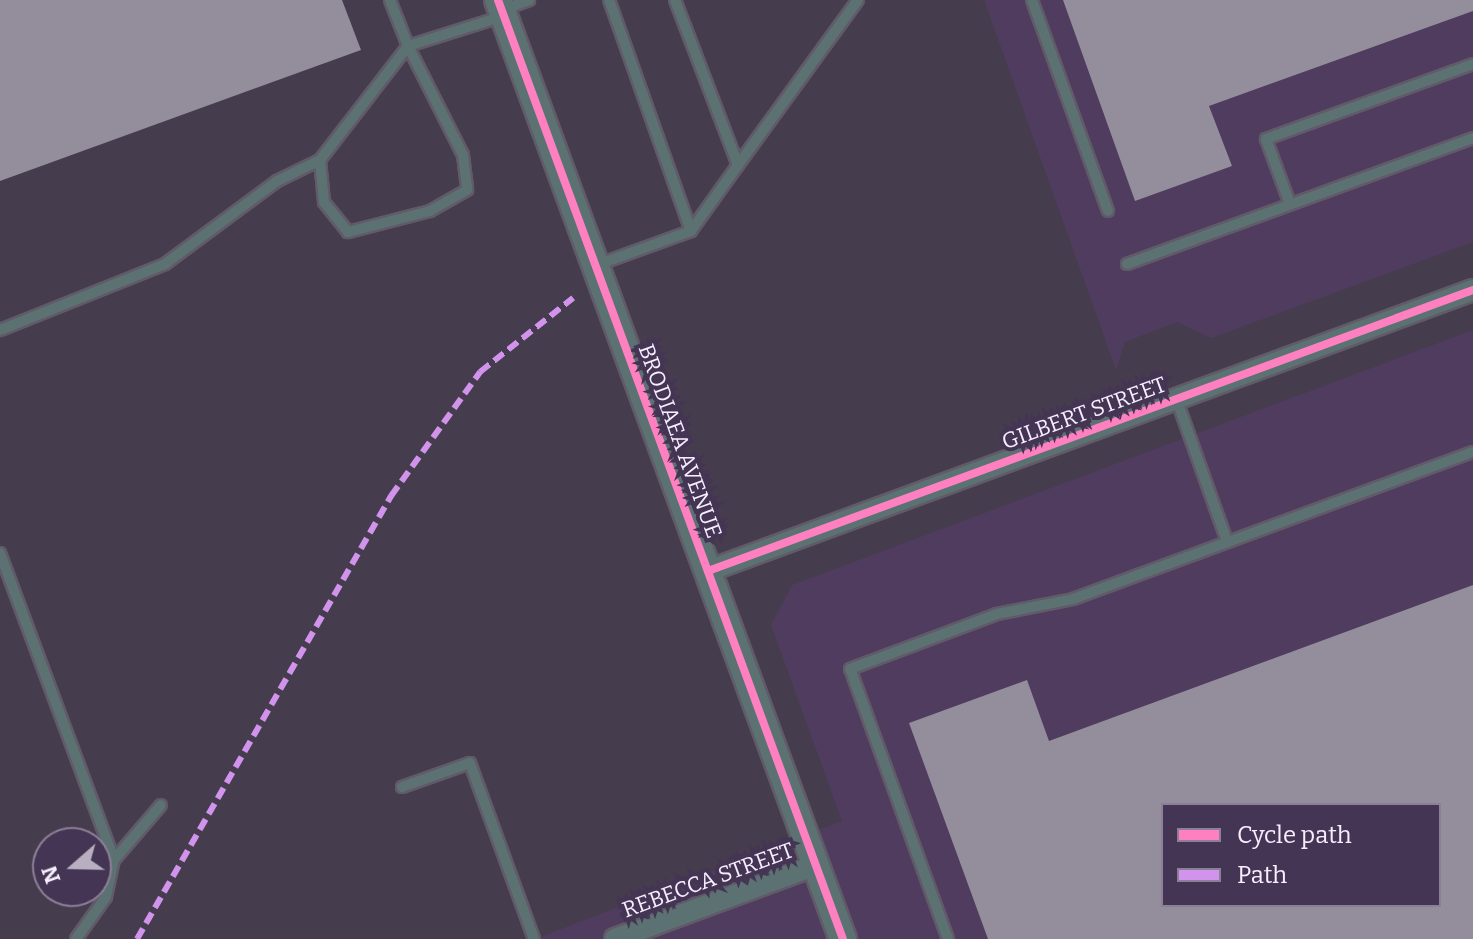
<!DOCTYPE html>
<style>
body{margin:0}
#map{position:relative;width:1473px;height:939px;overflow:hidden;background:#453c4d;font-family:Bitter,serif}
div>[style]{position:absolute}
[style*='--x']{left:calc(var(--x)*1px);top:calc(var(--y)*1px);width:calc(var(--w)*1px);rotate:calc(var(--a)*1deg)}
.built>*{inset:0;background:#4f3c5f}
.building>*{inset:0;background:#948d9c}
.roads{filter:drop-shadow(2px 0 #615a68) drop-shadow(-2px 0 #615a68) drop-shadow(0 2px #615a68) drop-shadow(0 -2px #615a68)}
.service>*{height:10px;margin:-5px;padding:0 5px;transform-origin:5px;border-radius:5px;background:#5c7272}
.minor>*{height:20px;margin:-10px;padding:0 10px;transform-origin:10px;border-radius:10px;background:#5c7272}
.tertiary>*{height:26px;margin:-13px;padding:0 13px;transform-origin:13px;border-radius:13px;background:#5c7272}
.quiet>*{height:6px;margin-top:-3px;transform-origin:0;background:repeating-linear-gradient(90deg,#d193ec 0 12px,transparent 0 18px)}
.cycleway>*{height:8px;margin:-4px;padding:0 4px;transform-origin:4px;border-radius:4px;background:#ff80c0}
span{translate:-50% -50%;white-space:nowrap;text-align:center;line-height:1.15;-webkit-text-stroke:8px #453554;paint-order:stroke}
.street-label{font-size:22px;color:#f6efff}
.legend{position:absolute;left:1161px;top:803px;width:280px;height:104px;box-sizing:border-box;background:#453554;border:2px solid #8c7f98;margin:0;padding:10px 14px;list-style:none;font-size:24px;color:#f6efff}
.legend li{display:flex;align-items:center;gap:16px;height:40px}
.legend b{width:40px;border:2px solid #8c7f98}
.north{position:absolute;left:32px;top:827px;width:80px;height:80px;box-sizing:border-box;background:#453554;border:2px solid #8c7f98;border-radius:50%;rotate:250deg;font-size:22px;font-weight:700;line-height:32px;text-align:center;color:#f6efff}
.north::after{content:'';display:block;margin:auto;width:28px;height:36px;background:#b8b0c1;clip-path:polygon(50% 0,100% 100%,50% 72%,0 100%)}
</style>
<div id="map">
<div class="built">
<i style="clip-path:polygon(984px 0,1473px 0,1473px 242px,1211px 338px,1177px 322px,1125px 342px,1116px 370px)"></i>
<i style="clip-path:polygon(evenodd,1473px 330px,1473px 939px,535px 939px,842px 821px,771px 625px,792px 585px,1473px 330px,1163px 805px,1439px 805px,1439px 905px,1163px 905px,1163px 805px)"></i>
</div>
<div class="building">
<i style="clip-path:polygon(0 0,342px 0,361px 50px,0 181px)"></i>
<i style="clip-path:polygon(1063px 0,1473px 0,1473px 11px,1209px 106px,1232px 166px,1135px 201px)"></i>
<i style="clip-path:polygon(evenodd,1473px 585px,1473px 939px,988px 939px,909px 723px,1027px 680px,1049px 741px,1473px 585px,1163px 805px,1439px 805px,1439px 905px,1163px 905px,1163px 805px)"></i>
</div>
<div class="roads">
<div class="service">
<i style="--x:390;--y:0;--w:49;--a:68.6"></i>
<i style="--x:408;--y:46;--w:101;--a:-17.4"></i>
<i style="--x:675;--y:0;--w:177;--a:69.1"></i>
<i style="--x:738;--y:165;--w:81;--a:125.5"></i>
<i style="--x:1032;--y:0;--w:224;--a:70.2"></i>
<i style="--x:502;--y:10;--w:29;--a:-20"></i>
<i style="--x:738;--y:165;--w:204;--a:-54"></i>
<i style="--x:1290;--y:204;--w:69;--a:-110.3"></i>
<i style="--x:1266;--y:139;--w:220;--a:-19.9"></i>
<i style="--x:1127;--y:264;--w:368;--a:-20"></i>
<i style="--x:597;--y:265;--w:100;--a:-19.9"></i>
<i style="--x:691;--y:231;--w:245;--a:-109.5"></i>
<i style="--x:0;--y:330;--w:178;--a:-21.8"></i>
<i style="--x:165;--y:264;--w:139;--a:-36.5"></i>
<i style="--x:277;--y:181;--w:48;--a:-26"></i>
<i style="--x:320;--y:160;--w:144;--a:-52.3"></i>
<i style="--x:408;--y:46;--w:122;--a:63.2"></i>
<i style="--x:463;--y:155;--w:35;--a:83"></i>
<i style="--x:467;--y:190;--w:43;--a:150.4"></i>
<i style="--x:430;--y:211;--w:85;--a:165.6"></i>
<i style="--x:348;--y:232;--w:38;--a:-129"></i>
<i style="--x:324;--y:202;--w:42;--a:-95.4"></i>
<i style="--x:1176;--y:398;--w:152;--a:70.4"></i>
<i style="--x:0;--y:553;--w:327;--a:69.6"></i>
<i style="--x:402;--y:787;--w:72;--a:-19.4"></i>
<i style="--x:470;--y:763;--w:187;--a:70"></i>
<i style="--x:76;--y:939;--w:52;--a:-54.5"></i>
<i style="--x:106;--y:897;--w:38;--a:-78"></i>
<i style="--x:114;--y:860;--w:72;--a:-49.5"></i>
<i style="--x:948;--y:939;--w:287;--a:-109.9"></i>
<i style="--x:850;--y:669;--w:157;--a:-20.5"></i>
<i style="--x:997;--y:614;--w:77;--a:-11.2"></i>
<i style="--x:1073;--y:599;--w:426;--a:-20.2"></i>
</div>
<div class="minor">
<i style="--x:708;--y:571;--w:815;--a:-20.17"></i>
<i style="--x:615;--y:939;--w:214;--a:-20.2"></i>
</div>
<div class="tertiary">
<i style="--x:498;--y:0;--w:1000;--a:69.83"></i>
</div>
</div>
<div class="quiet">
<i style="--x:137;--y:939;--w:511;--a:-60.17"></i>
<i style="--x:391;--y:496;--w:153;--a:-54.3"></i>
<i style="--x:480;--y:372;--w:119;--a:-38.5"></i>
</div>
<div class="cycleway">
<i style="--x:498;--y:0;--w:1000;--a:69.83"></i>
<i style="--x:708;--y:571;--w:815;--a:-20.17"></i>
</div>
<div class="street-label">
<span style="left:1084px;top:413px;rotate:-20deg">GILBERT STREET</span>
<span style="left:680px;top:441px;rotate:70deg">BRODIAEA AVENUE</span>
<span style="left:708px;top:880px;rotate:-20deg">REBECCA STREET</span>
</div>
<ul class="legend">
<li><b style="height:10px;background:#ff80c0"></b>Cycle path</li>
<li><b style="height:10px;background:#d193ec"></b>Path</li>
</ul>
<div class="north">N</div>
</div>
